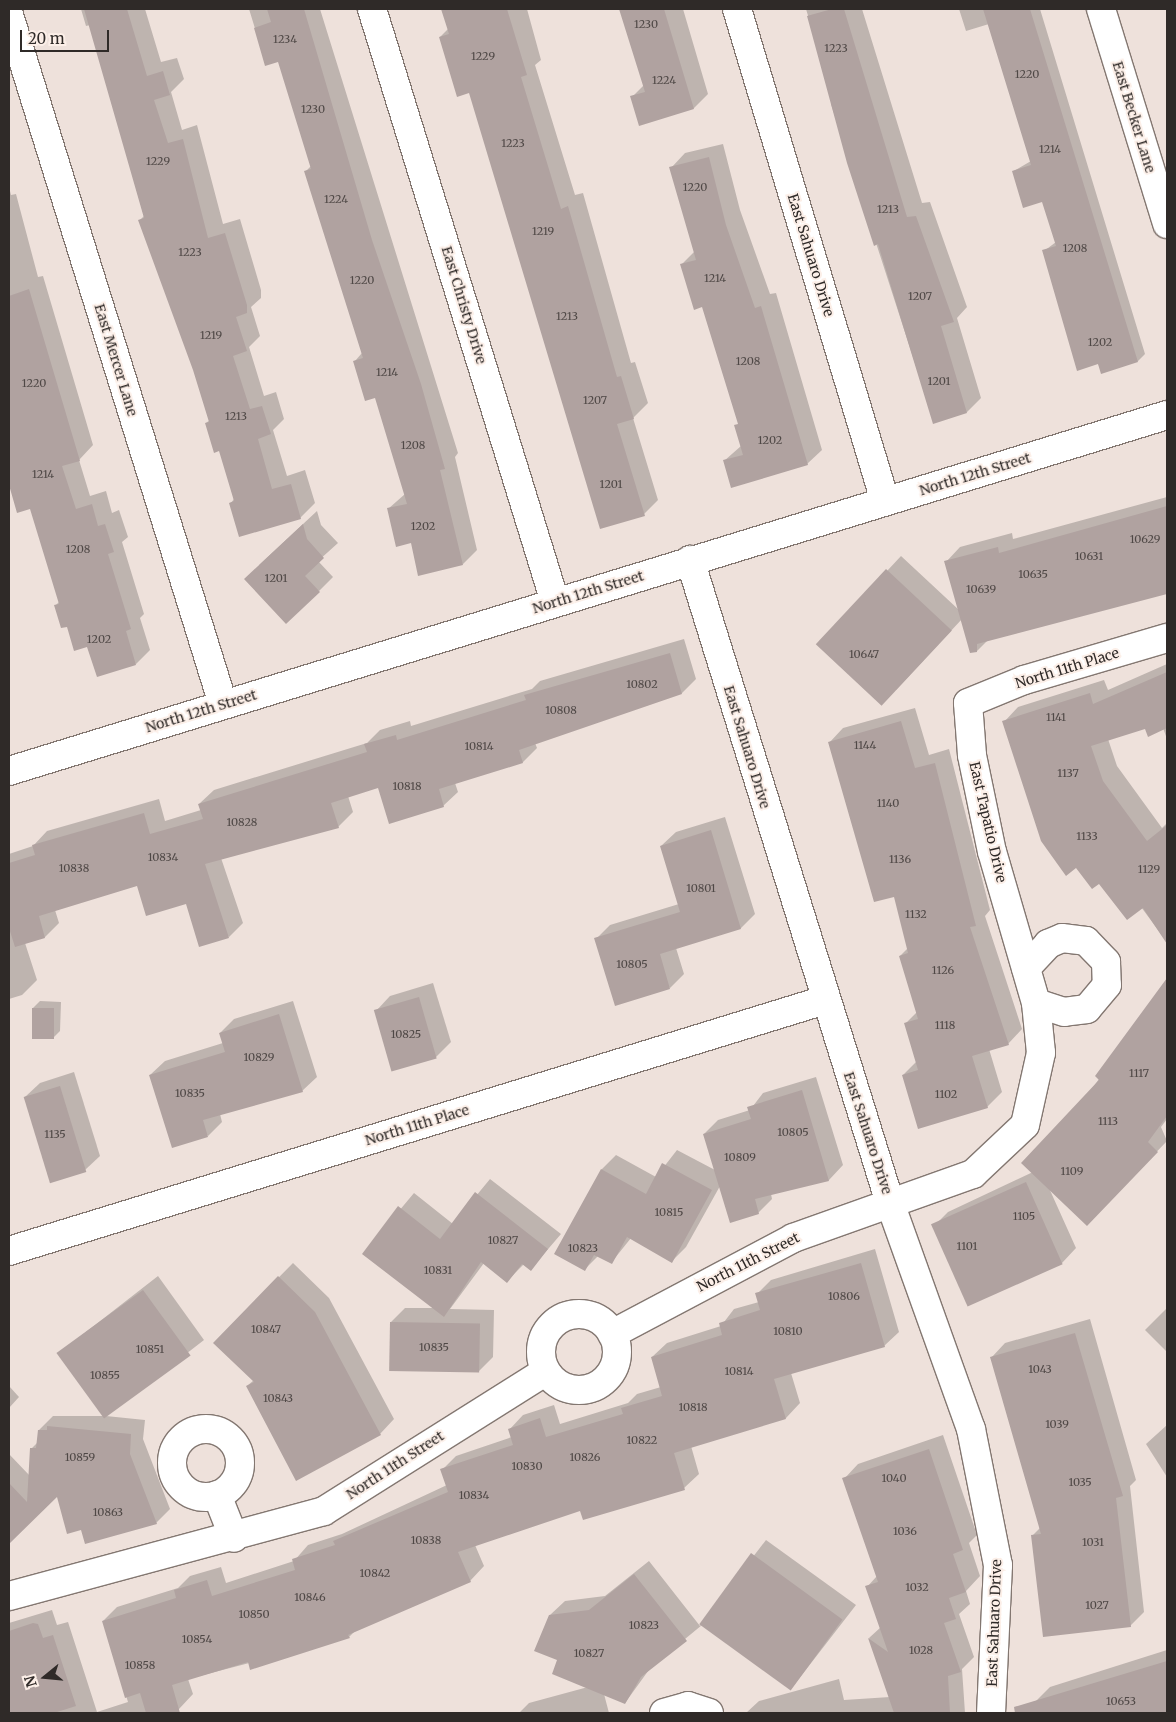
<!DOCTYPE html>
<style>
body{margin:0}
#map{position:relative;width:1176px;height:1722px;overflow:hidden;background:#eee1db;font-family:Merriweather,serif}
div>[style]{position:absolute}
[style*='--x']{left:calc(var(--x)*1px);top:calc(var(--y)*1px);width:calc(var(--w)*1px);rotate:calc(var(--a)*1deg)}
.shadow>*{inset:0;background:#0003}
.building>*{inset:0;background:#b0a2a0;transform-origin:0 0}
.roads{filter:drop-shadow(1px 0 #837771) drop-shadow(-1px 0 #837771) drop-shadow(0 1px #837771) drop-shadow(0 -1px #837771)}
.minor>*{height:28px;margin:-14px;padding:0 14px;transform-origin:14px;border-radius:14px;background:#fff}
.minor>.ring{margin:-14px;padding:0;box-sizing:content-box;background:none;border:28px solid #fff;border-radius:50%}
span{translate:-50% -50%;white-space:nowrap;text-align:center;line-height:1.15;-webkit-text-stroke:4px #fcefe8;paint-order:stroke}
.number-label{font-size:11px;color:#4f4846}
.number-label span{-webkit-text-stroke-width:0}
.street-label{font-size:14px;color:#2f2a28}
.frame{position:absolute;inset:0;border:10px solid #2f2a28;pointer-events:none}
.north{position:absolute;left:20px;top:1652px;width:50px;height:50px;-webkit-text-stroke:4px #fcefe8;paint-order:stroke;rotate:253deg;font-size:14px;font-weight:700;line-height:20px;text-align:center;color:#2f2a28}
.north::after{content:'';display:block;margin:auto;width:18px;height:22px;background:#2f2a28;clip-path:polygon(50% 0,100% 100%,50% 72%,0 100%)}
.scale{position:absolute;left:20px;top:30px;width:89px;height:22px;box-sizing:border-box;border:2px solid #2f2a28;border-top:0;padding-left:6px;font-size:15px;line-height:18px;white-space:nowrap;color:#2f2a28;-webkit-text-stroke:4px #fcefe8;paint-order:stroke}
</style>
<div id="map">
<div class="shadow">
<i style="clip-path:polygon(81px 9px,145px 9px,161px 62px,177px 58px,184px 79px,171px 92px,182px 130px,197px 125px,223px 224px,240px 219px,261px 290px,261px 298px,251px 307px,260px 336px,249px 347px,264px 396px,276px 392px,284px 419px,273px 430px,287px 476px,305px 470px,315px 503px,300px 518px,231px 503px,234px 499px,220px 450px,206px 423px,210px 420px,195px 369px,140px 220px,144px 216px,90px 25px,86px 26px)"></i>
<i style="clip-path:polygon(249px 9px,320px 9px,458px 453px,455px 457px,477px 550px,463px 564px,411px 542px,388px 509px,405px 494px,376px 397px,355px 361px,362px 353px,306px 171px,311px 166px,279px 60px,266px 64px)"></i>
<i style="clip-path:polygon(443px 9px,527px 9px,541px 60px,535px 65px,575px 195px,583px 193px,631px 363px,635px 362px,648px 403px,633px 418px,658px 500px,644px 514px,470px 92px,440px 37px,449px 28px)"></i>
<i style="clip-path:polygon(621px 9px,683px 9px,708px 94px,694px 108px,640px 124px,632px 97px,644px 85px)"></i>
<i style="clip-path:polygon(806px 9px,862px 9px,922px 203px,930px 202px,967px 307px,957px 318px,981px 398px,967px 412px,934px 422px,831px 104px,834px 101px)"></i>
<i style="clip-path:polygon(959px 9px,1040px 9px,1145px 354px,1138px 361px,1102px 372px,1044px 251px,1056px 242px,1043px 200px,1014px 171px,1031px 161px,989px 24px,966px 31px)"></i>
<i style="clip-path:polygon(723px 144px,740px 210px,770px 294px,776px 293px,822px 450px,807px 464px,724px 461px,741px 446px,739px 422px,703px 305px,681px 265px,695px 251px,671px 168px,685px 153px)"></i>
<i style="clip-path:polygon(9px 187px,11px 195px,16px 194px,38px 277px,43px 276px,93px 445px,79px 460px,90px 496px,106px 491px,112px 513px,119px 510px,128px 537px,122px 542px,144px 614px,140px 618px,150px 650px,136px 664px,88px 645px,68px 625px,56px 605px,60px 601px,31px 507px,18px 511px,9px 481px)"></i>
<i style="clip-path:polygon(1167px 497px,1167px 593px,988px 640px,977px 651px,962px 619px,896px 690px,818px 645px,901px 556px,959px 610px,946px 562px,960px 547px,1012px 533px,1013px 539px)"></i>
<i style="clip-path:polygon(317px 511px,321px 525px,338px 543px,318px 561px,333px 577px,319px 591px,259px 565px)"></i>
<i style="clip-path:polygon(684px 639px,696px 679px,682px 693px,535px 743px,537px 748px,523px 762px,455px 783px,458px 792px,443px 806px,379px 787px,348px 796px,353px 812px,338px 827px,221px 858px,243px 923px,229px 937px,187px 902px,138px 885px,55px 910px,59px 923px,45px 937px,25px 943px,37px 980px,22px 995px,9px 999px,9px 854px,33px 846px,47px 831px,159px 799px,165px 821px,201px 810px,199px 804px,214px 790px,367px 743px,380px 730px,410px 721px,411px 726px,532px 689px,540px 681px)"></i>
<i style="clip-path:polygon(1167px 664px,1167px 739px,1163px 728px,1145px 728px,1108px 739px,1117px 766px,1162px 828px,1167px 823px,1167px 942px,1004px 722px,1018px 707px,1104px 680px,1108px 690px)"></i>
<i style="clip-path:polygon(915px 708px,929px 755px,949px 749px,990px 910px,985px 916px,1022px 1029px,1008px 1044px,989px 1049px,1002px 1092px,987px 1107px,903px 1075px,917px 1061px,906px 1023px,917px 1012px,900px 956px,908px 948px,895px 895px,829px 743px,843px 728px)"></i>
<i style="clip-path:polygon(725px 817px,755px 914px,741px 928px,676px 948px,684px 974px,670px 988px,596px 939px,610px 925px,679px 904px,661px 846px,676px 832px)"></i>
<i style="clip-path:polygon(433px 983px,451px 1042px,436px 1057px,376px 1011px,390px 996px)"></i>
<i style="clip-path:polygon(1167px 983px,1167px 1119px,1161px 1127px,1167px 1141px,1101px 1210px,1049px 1188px,1076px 1248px,1062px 1263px,934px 1226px,948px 1212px,1033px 1172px)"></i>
<i style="clip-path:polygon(40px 1001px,61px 1002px,60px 1031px,53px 1038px,33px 1008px)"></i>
<i style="clip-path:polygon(293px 1001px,317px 1077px,302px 1091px,220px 1114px,222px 1122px,208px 1136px,150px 1075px,165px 1061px,223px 1043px,220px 1033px,234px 1019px)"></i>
<i style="clip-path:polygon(74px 1072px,100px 1156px,85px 1170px,25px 1097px,40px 1083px)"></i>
<i style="clip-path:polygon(816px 1077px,843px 1165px,829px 1180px,771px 1194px,772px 1199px,758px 1213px,720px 1186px,686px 1247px,672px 1261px,631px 1238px,611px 1263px,598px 1256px,585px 1269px,602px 1169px,616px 1155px,656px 1177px,677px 1150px,715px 1170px,704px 1134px,718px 1120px,750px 1110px,763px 1093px)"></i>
<i style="clip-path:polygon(490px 1179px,561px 1234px,531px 1269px,524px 1264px,507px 1281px,484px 1263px,450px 1309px,494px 1310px,493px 1357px,479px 1371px,391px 1322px,405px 1308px,434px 1308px,363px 1254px,414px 1193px,453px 1224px)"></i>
<i style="clip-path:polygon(875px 1249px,899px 1332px,884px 1346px,791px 1373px,800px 1403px,786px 1418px,691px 1446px,699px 1474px,684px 1488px,581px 1509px,475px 1545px,484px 1566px,470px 1581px,356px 1630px,349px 1637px,188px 1679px,193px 1694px,179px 1709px,164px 1713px,9px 1713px,9px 1623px,52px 1610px,57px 1625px,68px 1622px,97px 1712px,128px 1702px,103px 1621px,117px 1607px,178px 1588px,190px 1576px,221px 1567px,226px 1583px,294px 1561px,308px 1545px,342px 1534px,447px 1485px,442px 1470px,456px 1456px,512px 1437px,509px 1430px,523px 1415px,554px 1405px,560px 1424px,628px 1403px,637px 1394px,661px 1387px,652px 1357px,667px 1343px,721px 1326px,734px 1309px,759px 1302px,757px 1294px,771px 1280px)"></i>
<i style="clip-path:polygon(293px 1263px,329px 1298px,394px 1419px,380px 1434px,247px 1386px,254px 1380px,215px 1342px)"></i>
<i style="clip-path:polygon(158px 1276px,204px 1340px,106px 1416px,145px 1420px,143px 1439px,170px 1509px,156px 1523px,82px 1528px,58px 1494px,9px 1542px,9px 1454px,30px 1476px,32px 1448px,38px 1442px,39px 1430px,53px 1416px,106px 1416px,59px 1353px)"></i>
<i style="clip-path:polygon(1167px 1308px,1167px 1352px,1145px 1330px)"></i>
<i style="clip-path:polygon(1090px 1319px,1136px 1480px,1130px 1486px,1144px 1612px,1130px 1626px,1032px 1536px,1040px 1528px,991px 1358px,1005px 1343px)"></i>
<i style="clip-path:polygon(9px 1386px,19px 1397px,9px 1408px)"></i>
<i style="clip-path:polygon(1167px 1425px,1167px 1477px,1146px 1444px)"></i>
<i style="clip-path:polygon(943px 1435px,977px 1535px,969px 1543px,980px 1576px,966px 1591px,970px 1604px,959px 1614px,974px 1657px,962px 1669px,965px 1713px,746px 1713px,759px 1701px,839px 1679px,844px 1700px,890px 1697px,869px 1638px,881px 1627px,867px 1587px,877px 1576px,844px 1479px,858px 1464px)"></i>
<i style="clip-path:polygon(766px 1540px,856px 1605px,791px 1689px,702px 1625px,651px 1667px,625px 1703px,604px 1694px,609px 1713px,519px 1713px,529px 1703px,588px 1687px,559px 1660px,550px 1615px,565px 1601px,605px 1596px,649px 1561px,700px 1626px)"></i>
<i style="clip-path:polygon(1167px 1650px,1167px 1713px,1040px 1713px,1036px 1701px,1050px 1687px)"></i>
</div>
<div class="building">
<i style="clip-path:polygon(84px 9px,127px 9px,147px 76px,163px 71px,170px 95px,154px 100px,168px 143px,183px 139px,208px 238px,225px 233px,247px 305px,247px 313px,236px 317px,247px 351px,233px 356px,250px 409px,262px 406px,271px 434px,258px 439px,272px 489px,291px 484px,301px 519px,239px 537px,229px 503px,234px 501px,219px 451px,214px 453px,205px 423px,209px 422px,193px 370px,138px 220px,144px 218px)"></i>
<i style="clip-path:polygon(267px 9px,304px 9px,372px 240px,421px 384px,445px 469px,440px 470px,463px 565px,418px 576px,411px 543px,396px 547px,387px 508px,407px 504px,375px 398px,365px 401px,353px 361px,363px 358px,304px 171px,311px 169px,278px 62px,265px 66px,254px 28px,271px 22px)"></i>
<i style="clip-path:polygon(441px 9px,507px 9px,527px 75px,521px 77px,561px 209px,568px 206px,617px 377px,621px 376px,634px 419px,617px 424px,645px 516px,600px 529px,469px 93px,457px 97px,439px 37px,449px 34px)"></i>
<i style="clip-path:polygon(619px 9px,664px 9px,694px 109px,639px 126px,630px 96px,645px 92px)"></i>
<i style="clip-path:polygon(832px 9px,844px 9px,907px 217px,916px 216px,954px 322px,941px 326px,967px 413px,933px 424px,878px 244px,874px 246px,847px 163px,807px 16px)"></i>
<i style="clip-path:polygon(983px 9px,1030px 9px,1138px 362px,1101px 374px,1098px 364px,1077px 371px,1042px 250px,1056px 246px,1042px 202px,1023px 208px,1012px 171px,1031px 165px)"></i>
<i style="clip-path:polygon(709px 157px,726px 225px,755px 308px,761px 306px,808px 465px,731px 488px,723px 460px,743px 455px,734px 425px,738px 424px,702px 307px,694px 310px,680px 264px,696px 260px,669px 167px)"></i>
<i style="clip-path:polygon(29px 289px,80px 461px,62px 466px,76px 509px,92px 504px,98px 526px,105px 524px,114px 552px,108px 554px,131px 629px,126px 631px,136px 665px,97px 677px,87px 647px,74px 651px,67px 627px,61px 628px,54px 605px,59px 604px,30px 509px,17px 513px,9px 485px,9px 296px)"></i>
<i style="clip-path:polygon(1167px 506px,1167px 594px,977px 644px,977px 652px,970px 653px,944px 561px,998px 547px,999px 553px)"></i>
<i style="clip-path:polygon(303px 524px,307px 539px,324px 558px,305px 576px,320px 592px,286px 624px,244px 579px)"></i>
<i style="left:886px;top:569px;width:90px;height:103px;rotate:43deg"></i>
<i style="clip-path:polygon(670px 653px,682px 694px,519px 750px,523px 763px,439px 789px,444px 807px,389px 824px,378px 788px,331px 803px,339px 828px,205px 864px,229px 938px,199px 947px,186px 904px,146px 916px,137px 886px,39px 916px,45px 938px,15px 947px,9px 928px,9px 863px,35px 855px,32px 845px,144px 813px,150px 834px,203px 819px,198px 804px,367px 752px,364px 744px,396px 735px,397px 740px,526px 700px,524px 695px)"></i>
<i style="clip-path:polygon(1167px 672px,1167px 728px,1148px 737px,1145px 729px,1091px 746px,1103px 781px,1147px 841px,1167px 825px,1167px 944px,1143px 908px,1127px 920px,1099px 884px,1092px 889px,1076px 868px,1066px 876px,1041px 841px,1002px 721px,1090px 693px,1093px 704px)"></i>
<i style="clip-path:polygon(901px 721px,915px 768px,935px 763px,976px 926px,970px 927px,1009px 1045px,972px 1056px,988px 1108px,918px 1129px,902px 1075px,918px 1070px,904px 1023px,918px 1019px,899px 956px,908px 953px,894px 897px,874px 902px,828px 742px)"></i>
<i style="clip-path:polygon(711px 830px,741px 929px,660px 954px,670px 989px,615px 1006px,594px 938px,680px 912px,660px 846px)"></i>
<i style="clip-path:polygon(1167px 978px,1167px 1116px,1148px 1142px,1158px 1152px,1087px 1226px,1021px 1163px,1099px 1080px,1095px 1076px)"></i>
<i style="left:419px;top:997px;width:64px;height:47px;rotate:74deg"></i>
<i style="left:32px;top:1008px;width:22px;height:31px"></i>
<i style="clip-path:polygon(279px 1014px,303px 1092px,203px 1120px,208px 1137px,172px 1148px,149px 1075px,225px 1052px,219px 1033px)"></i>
<i style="left:60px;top:1086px;width:90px;height:38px;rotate:73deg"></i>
<i style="clip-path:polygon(802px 1090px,829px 1181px,755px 1199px,759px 1214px,730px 1223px,703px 1134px,751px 1119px,747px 1107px)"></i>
<i style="clip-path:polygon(662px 1163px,712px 1190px,672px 1263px,627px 1237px,612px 1264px,594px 1255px,585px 1271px,554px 1254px,601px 1169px,646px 1194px)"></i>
<i style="left:1026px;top:1182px;width:90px;height:104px;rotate:66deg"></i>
<i style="clip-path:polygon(475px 1192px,548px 1249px,531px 1271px,522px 1264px,507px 1283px,481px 1262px,444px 1317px,362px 1254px,398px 1206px,440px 1239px)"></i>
<i style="clip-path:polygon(861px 1263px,885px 1347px,774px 1379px,786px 1419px,674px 1453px,685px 1490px,583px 1520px,580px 1511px,458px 1552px,471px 1582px,348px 1635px,350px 1638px,250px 1670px,248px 1662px,172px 1685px,180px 1713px,146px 1713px,140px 1693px,125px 1698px,102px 1621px,176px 1598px,174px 1590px,207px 1580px,212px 1596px,295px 1570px,292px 1559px,335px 1545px,333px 1541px,448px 1492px,440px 1469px,513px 1445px,508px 1429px,540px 1418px,546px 1437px,623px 1414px,621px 1408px,662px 1396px,651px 1357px,722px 1335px,719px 1323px,760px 1310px,755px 1293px)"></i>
<i style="clip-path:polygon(278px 1276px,315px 1312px,381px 1435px,296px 1481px,246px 1386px,254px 1382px,213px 1343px)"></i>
<i style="left:143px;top:1290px;width:81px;height:107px;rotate:54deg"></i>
<i style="left:390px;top:1322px;width:90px;height:49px;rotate:1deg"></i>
<i style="clip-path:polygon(1075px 1333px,1123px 1496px,1116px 1498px,1131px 1627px,1043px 1637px,1031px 1535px,1041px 1534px,990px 1357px)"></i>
<i style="clip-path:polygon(47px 1426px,131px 1434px,130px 1454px,157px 1524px,85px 1544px,81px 1530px,67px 1534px,57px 1497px,9px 1544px,9px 1483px,27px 1502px,30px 1448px,36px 1448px,38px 1430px,47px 1430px)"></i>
<i style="clip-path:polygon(929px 1449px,963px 1550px,953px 1554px,966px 1592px,949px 1598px,956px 1619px,944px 1623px,961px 1672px,948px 1676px,950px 1713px,894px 1713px,868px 1638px,888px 1652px,865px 1586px,878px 1582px,842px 1478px)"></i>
<i style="left:751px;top:1553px;width:113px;height:88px;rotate:36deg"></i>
<i style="clip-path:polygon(634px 1574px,687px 1641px,641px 1677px,625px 1704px,552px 1674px,557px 1660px,534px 1651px,549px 1615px,589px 1610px)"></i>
<i style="clip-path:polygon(33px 1623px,38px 1624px,43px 1638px,53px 1635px,76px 1706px,54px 1713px,9px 1713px,9px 1631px)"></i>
<i style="clip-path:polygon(1167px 1661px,1167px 1713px,1015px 1713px,1014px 1707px)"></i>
</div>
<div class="roads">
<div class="minor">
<i style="--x:372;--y:9;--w:621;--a:72.85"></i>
<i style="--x:737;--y:9;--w:514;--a:73.26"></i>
<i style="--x:1101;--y:9;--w:225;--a:72.9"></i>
<i style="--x:9;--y:15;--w:721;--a:72.75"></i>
<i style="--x:690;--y:560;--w:673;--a:72.72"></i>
<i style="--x:890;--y:1203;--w:240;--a:70.3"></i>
<i style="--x:971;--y:1429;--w:139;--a:78.8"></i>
<i style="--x:998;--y:1565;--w:148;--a:92.7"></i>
<i style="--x:9;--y:771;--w:1211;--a:-17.09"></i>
<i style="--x:1026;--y:968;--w:33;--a:-47"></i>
<i style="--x:1048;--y:944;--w:15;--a:-23"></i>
<i style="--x:1062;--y:938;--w:24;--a:7"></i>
<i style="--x:1086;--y:941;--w:29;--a:46"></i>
<i style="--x:1106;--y:962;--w:23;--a:88"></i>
<i style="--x:1107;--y:985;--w:31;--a:130"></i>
<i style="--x:1087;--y:1009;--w:23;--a:173"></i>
<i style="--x:1064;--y:1012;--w:29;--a:-162"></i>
<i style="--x:9;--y:1251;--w:854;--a:-17.1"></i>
<i class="ring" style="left:541px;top:1314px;width:48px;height:48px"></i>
<i style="--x:612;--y:1334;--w:205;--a:-27.9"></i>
<i style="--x:793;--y:1238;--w:191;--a:-19.6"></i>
<i style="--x:973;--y:1174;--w:71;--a:-43.3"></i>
<i style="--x:1025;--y:1125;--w:74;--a:-77.5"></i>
<i style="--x:1041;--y:1053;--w:50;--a:-95.7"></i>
<i style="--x:1036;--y:1003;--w:157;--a:-106.2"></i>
<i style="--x:992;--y:852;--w:99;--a:-101.7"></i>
<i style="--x:972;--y:755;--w:52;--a:-94.4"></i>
<i style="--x:968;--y:703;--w:61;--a:-22.3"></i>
<i style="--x:1024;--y:680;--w:149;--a:-16.4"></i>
<i class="ring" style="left:172px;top:1429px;width:40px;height:40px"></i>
<i style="--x:217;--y:1495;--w:46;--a:68.4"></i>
<i style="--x:9;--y:1596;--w:326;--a:-15.1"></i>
<i style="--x:324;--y:1511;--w:262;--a:-32.2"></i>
<i style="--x:664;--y:1713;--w:25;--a:-16"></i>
<i style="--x:688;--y:1706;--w:22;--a:18"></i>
</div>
</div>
<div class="number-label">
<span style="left:646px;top:24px">1230</span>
<span style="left:285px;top:39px">1234</span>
<span style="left:836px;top:48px">1223</span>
<span style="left:483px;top:56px">1229</span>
<span style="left:1027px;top:74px">1220</span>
<span style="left:664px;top:80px">1224</span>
<span style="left:313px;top:109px">1230</span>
<span style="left:513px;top:143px">1223</span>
<span style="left:1050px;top:149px">1214</span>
<span style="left:158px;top:161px">1229</span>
<span style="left:695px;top:187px">1220</span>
<span style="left:336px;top:199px">1224</span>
<span style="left:888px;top:209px">1213</span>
<span style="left:543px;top:231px">1219</span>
<span style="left:1075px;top:248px">1208</span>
<span style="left:190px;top:252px">1223</span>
<span style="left:715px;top:278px">1214</span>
<span style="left:362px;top:280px">1220</span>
<span style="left:920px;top:296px">1207</span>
<span style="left:567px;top:316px">1213</span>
<span style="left:211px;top:335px">1219</span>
<span style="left:1100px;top:342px">1202</span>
<span style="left:748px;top:361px">1208</span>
<span style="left:387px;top:372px">1214</span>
<span style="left:939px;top:381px">1201</span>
<span style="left:34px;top:383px">1220</span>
<span style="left:595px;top:400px">1207</span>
<span style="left:236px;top:416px">1213</span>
<span style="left:770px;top:440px">1202</span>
<span style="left:413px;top:445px">1208</span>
<span style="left:43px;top:474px">1214</span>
<span style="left:611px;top:484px">1201</span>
<span style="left:423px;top:526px">1202</span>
<span style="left:1145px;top:539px">10629</span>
<span style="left:78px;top:549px">1208</span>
<span style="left:1089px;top:556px">10631</span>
<span style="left:1033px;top:574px">10635</span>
<span style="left:276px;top:578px">1201</span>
<span style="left:981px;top:589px">10639</span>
<span style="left:99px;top:639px">1202</span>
<span style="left:864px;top:654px">10647</span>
<span style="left:642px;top:684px">10802</span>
<span style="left:561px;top:710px">10808</span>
<span style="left:1056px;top:717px">1141</span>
<span style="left:865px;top:745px">1144</span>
<span style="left:479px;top:746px">10814</span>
<span style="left:1068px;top:773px">1137</span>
<span style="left:407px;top:786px">10818</span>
<span style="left:888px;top:803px">1140</span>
<span style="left:242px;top:822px">10828</span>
<span style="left:1087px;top:836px">1133</span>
<span style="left:163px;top:857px">10834</span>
<span style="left:900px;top:859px">1136</span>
<span style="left:74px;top:868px">10838</span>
<span style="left:1149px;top:869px">1129</span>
<span style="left:701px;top:888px">10801</span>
<span style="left:916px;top:914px">1132</span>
<span style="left:632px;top:964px">10805</span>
<span style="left:943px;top:970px">1126</span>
<span style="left:945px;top:1025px">1118</span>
<span style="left:406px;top:1034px">10825</span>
<span style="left:259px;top:1057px">10829</span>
<span style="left:1139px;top:1073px">1117</span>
<span style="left:190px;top:1093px">10835</span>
<span style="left:946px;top:1094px">1102</span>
<span style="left:1108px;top:1121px">1113</span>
<span style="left:793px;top:1132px">10805</span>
<span style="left:55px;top:1134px">1135</span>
<span style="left:740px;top:1157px">10809</span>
<span style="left:1072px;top:1171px">1109</span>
<span style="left:669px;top:1212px">10815</span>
<span style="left:1024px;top:1216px">1105</span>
<span style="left:503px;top:1240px">10827</span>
<span style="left:967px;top:1246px">1101</span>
<span style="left:583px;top:1248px">10823</span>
<span style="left:438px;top:1270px">10831</span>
<span style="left:844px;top:1296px">10806</span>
<span style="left:266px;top:1329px">10847</span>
<span style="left:788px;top:1331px">10810</span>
<span style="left:434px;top:1347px">10835</span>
<span style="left:150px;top:1349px">10851</span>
<span style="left:1040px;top:1369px">1043</span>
<span style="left:739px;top:1371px">10814</span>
<span style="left:105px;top:1375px">10855</span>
<span style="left:278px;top:1398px">10843</span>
<span style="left:693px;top:1407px">10818</span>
<span style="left:1057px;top:1424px">1039</span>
<span style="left:642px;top:1440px">10822</span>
<span style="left:80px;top:1457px">10859</span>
<span style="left:585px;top:1457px">10826</span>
<span style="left:527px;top:1466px">10830</span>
<span style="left:894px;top:1478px">1040</span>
<span style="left:1080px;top:1482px">1035</span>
<span style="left:474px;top:1495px">10834</span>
<span style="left:108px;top:1512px">10863</span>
<span style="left:905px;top:1531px">1036</span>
<span style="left:426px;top:1540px">10838</span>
<span style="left:1093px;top:1542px">1031</span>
<span style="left:375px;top:1573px">10842</span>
<span style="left:917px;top:1587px">1032</span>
<span style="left:310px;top:1597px">10846</span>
<span style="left:1097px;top:1605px">1027</span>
<span style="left:254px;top:1614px">10850</span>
<span style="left:644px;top:1625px">10823</span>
<span style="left:197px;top:1639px">10854</span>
<span style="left:921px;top:1650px">1028</span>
<span style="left:589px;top:1653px">10827</span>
<span style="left:140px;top:1665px">10858</span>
<span style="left:1121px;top:1701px">10653</span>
</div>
<div class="street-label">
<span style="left:1134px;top:117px;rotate:73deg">East Becker Lane</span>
<span style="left:811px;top:255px;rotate:73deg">East Sahuaro Drive</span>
<span style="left:464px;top:305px;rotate:73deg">East Christy Drive</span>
<span style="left:116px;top:360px;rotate:73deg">East Mercer Lane</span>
<span style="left:975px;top:474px;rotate:-17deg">North 12th Street</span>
<span style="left:588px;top:592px;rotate:-17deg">North 12th Street</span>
<span style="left:1067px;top:668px;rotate:-17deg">North 11th Place</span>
<span style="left:201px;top:711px;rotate:-17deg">North 12th Street</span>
<span style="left:747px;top:747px;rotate:73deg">East Sahuaro Drive</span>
<span style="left:988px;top:822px;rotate:77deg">East Tapatio Drive</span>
<span style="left:417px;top:1125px;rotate:-17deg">North 11th Place</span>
<span style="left:868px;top:1133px;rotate:72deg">East Sahuaro Drive</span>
<span style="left:748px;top:1262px;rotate:-27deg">North 11th Street</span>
<span style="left:395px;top:1465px;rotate:-33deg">North 11th Street</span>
<span style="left:994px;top:1623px;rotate:-88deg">East Sahuaro Drive</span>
</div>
<div class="frame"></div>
<div class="north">N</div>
<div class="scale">20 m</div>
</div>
